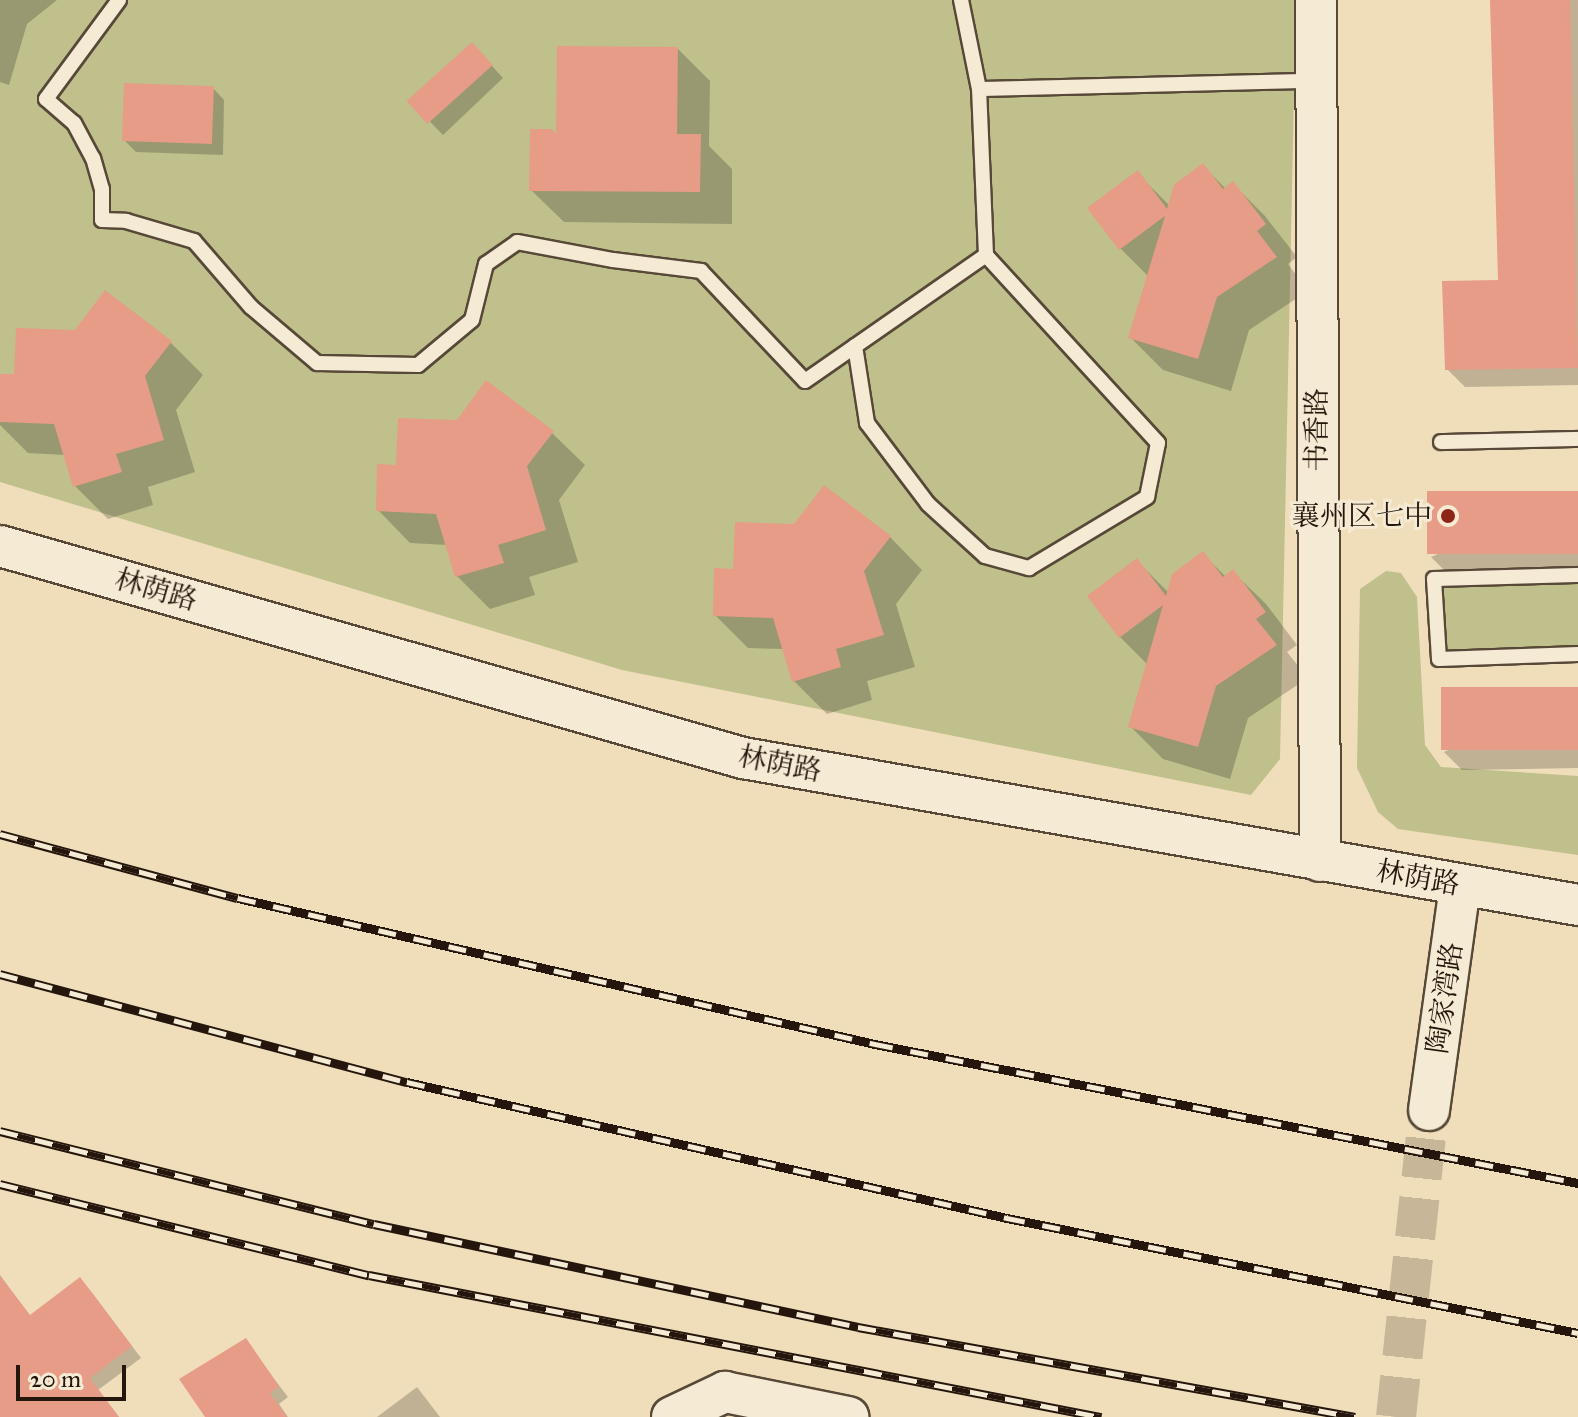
<!DOCTYPE html>
<meta charset="utf-8">
<style>
body{margin:0}
#map{position:relative;width:1578px;height:1417px;overflow:hidden;background:#f0debb;font-family:"IM FELL Great Primer","Noto Serif SC",serif}
div>[style]{position:absolute}
[style*='--x']{left:calc(var(--x)*1px);top:calc(var(--y)*1px);width:calc(var(--w)*1px);rotate:calc(var(--a)*1deg)}
.green>*{inset:0;background:#bfc08c;transform-origin:0 0}
.shadow>*{inset:0;background:#0003}
.building>*{inset:0;background:#e69c86;transform-origin:0 0}
.secondary-tunnel>*{height:40px;margin-top:-20px;transform-origin:0;background:repeating-linear-gradient(90deg,#c7b698 0 40px,transparent 0 60px)}
.roads{filter:drop-shadow(2px 0 #574838) drop-shadow(-2px 0 #574838) drop-shadow(0 2px #574838) drop-shadow(0 -2px #574838)}
.lane>*{height:14px;margin:-7px;padding:0 7px;transform-origin:7px;border-radius:7px;background:#f5ead3}
.secondary>*{height:40px;margin:-20px;padding:0 20px;transform-origin:20px;border-radius:20px;background:#f5ead3}
.rail>*{height:9px;margin-top:-4.5px;transform-origin:0;background:repeating-linear-gradient(90deg,#f5ead3 0 18px,#24160c 0 36px);box-sizing:border-box;border-block:2px solid #24160c}
.dots>*{width:22px;height:22px;translate:-50% -50%;box-sizing:border-box;border:4px solid #f5ead3;border-radius:50%}
span{translate:-50% -50%;white-space:nowrap;text-align:center;line-height:1.15;-webkit-text-stroke:6px #f5ead3;paint-order:stroke}
.street-label{font-size:28px;color:#24160c}
.poi-label{font-size:28px;color:#24160c}
.right{translate:-100% -50%;text-align:right}
.scale{position:absolute;left:16px;top:1365px;width:110px;height:36px;box-sizing:border-box;border:4px solid #24160c;border-top:0;padding-left:10px;font-size:24px;line-height:28px;white-space:nowrap;color:#24160c;-webkit-text-stroke:6px #f5ead3;paint-order:stroke}
</style>
<div id="map">
<div class="green">
<i style="clip-path:polygon(0 0,1296px 0,1280px 759px,1251px 795px,622px 670px,0 482px)"></i>
<i style="clip-path:polygon(1386px 571px,1401px 573px,1417px 597px,1425px 745px,1441px 767px,1578px 776px,1578px 855px,1398px 829px,1378px 812px,1357px 768px,1360px 589px)"></i>
<i style="left:1578px;top:575px;width:79px;height:144px;rotate:90deg"></i>
</div>
<div class="shadow">
<i style="clip-path:polygon(0 0,57px 0,27px 24px,9px 85px,0 82px)"></i>
<i style="clip-path:polygon(1492px 0,1578px 0,1578px 385px,1465px 387px,1447px 369px,1500px 282px)"></i>
<i style="clip-path:polygon(678px 49px,710px 81px,709px 146px,732px 169px,732px 224px,564px 222px,531px 190px)"></i>
<i style="clip-path:polygon(483px 56px,503px 78px,443px 135px,411px 102px)"></i>
<i style="clip-path:polygon(213px 88px,224px 100px,223px 155px,136px 152px,124px 140px)"></i>
<i style="clip-path:polygon(1203px 166px,1226px 189px,1233px 184px,1265px 216px,1297px 257px,1288px 264px,1308px 291px,1249px 330px,1231px 391px,1163px 370px,1131px 338px,1149px 277px,1121px 249px,1090px 209px,1137px 173px,1170px 206px)"></i>
<i style="clip-path:polygon(170px 342px,203px 375px,176px 410px,195px 472px,148px 487px,153px 505px,108px 519px,75px 486px,65px 455px,28px 453px,0 425px,0 376px,16px 376px)"></i>
<i style="clip-path:polygon(552px 433px,585px 465px,559px 500px,578px 562px,529px 577px,535px 595px,490px 609px,457px 576px,447px 545px,410px 543px,378px 510px,398px 467px)"></i>
<i style="clip-path:polygon(1578px 493px,1578px 572px,1449px 575px,1431px 557px)"></i>
<i style="clip-path:polygon(890px 537px,922px 570px,896px 604px,915px 667px,867px 681px,872px 700px,827px 714px,794px 681px,785px 649px,748px 648px,715px 615px,735px 571px)"></i>
<i style="clip-path:polygon(1203px 554px,1226px 577px,1233px 572px,1266px 604px,1297px 645px,1287px 652px,1308px 678px,1248px 718px,1230px 779px,1163px 759px,1130px 726px,1148px 665px,1120px 637px,1090px 596px,1137px 561px,1169px 593px)"></i>
<i style="clip-path:polygon(1578px 689px,1578px 768px,1462px 770px,1444px 752px)"></i>
<i style="clip-path:polygon(0 1275px,31px 1317px,80px 1280px,90px 1290px,141px 1358px,98px 1390px,119px 1417px,0 1417px)"></i>
<i style="clip-path:polygon(245px 1341px,288px 1397px,279px 1404px,288px 1417px,207px 1417px)"></i>
<i style="clip-path:polygon(417px 1387px,440px 1417px,377px 1417px)"></i>
</div>
<div class="building">
<i style="clip-path:polygon(1490px 0,1570px 0,1578px 368px,1445px 370px,1442px 281px,1498px 280px)"></i>
<i style="left:472px;top:42px;width:31px;height:88px;rotate:48deg"></i>
<i style="clip-path:polygon(557px 46px,678px 47px,677px 134px,701px 134px,700px 192px,529px 191px,530px 129px,552px 129px,556px 134px)"></i>
<i style="left:124px;top:83px;width:90px;height:58px;rotate:2deg"></i>
<i style="clip-path:polygon(1203px 163px,1223px 189px,1233px 181px,1266px 224px,1257px 231px,1277px 257px,1217px 297px,1198px 359px,1128px 338px,1165px 216px,1119px 250px,1087px 208px,1138px 170px,1167px 209px,1174px 185px)"></i>
<i style="clip-path:polygon(105px 290px,172px 341px,145px 376px,164px 440px,116px 454px,122px 472px,73px 487px,54px 424px,0 422px,0 374px,14px 374px,16px 328px,75px 330px)"></i>
<i style="clip-path:polygon(486px 380px,554px 431px,527px 466px,546px 530px,498px 545px,504px 563px,455px 577px,436px 514px,376px 511px,377px 464px,396px 465px,398px 418px,457px 420px)"></i>
<i style="clip-path:polygon(824px 485px,891px 536px,864px 571px,884px 635px,836px 649px,841px 667px,792px 682px,773px 618px,713px 616px,714px 568px,733px 569px,735px 522px,794px 524px)"></i>
<i style="left:1578px;top:491px;width:63px;height:151px;rotate:90deg"></i>
<i style="clip-path:polygon(1203px 551px,1223px 577px,1233px 569px,1266px 612px,1256px 619px,1277px 645px,1216px 686px,1198px 747px,1128px 727px,1163px 605px,1119px 638px,1087px 596px,1137px 558px,1166px 596px,1172px 574px)"></i>
<i style="left:1578px;top:687px;width:63px;height:137px;rotate:90deg"></i>
<i style="clip-path:polygon(0 1276px,30px 1315px,80px 1277px,132px 1346px,90px 1378px,119px 1417px,0 1417px)"></i>
<i style="clip-path:polygon(246px 1338px,279px 1386px,270px 1393px,287px 1417px,205px 1417px,179px 1379px)"></i>
</div>
<div class="secondary-tunnel">
<i style="--x:1396;--y:1417;--w:309;--a:-83.9"></i>
</div>
<div class="roads">
<div class="lane">
<i style="--x:119;--y:0;--w:123;--a:126.4"></i>
<i style="--x:46;--y:99;--w:37;--a:41"></i>
<i style="--x:74;--y:123;--w:40;--a:62"></i>
<i style="--x:93;--y:158;--w:32;--a:74"></i>
<i style="--x:102;--y:189;--w:31;--a:90"></i>
<i style="--x:102;--y:220;--w:24;--a:2"></i>
<i style="--x:126;--y:221;--w:71;--a:16.4"></i>
<i style="--x:194;--y:241;--w:87;--a:49.2"></i>
<i style="--x:251;--y:307;--w:87;--a:40.3"></i>
<i style="--x:317;--y:363;--w:101;--a:1.1"></i>
<i style="--x:418;--y:365;--w:70;--a:-39.8"></i>
<i style="--x:472;--y:320;--w:58;--a:-76"></i>
<i style="--x:486;--y:264;--w:38;--a:-35"></i>
<i style="--x:517;--y:242;--w:98;--a:10.6"></i>
<i style="--x:613;--y:260;--w:89;--a:7.1"></i>
<i style="--x:701;--y:271;--w:151;--a:46.6"></i>
<i style="--x:805;--y:381;--w:221;--a:-34.8"></i>
<i style="--x:986;--y:255;--w:166;--a:-92.4"></i>
<i style="--x:979;--y:89;--w:91;--a:-101.4"></i>
<i style="--x:979;--y:89;--w:336;--a:-1.4"></i>
<i style="--x:855;--y:346;--w:78;--a:81.1"></i>
<i style="--x:867;--y:423;--w:101;--a:53"></i>
<i style="--x:928;--y:504;--w:77;--a:42.4"></i>
<i style="--x:985;--y:556;--w:46;--a:15.3"></i>
<i style="--x:1029;--y:568;--w:138;--a:-31"></i>
<i style="--x:1147;--y:497;--w:55;--a:-78.5"></i>
<i style="--x:1158;--y:443;--w:255;--a:-132.5"></i>
<i style="--x:1441;--y:442;--w:137;--a:-1.3"></i>
<i style="--x:1578;--y:575;--w:144;--a:178.4"></i>
<i style="--x:1434;--y:579;--w:80;--a:86.4"></i>
<i style="--x:1439;--y:659;--w:139;--a:-2.1"></i>
</div>
<div class="secondary">
<i style="--x:1316;--y:0;--w:861;--a:89.73"></i>
<i style="--x:0;--y:546;--w:773;--a:15.93"></i>
<i style="--x:743;--y:758;--w:848;--a:9.98"></i>
<i style="--x:1429;--y:1110;--w:226;--a:-82.1"></i>
<i style="--x:672;--y:1417;--w:59;--a:-25.3"></i>
<i style="--x:725;--y:1392;--w:126;--a:11.5"></i>
</div>
</div>
<div class="rail">
<i style="--x:0;--y:834;--w:246;--a:15.1"></i>
<i style="--x:238;--y:898;--w:654;--a:12.91"></i>
<i style="--x:875;--y:1044;--w:717;--a:11.18"></i>
<i style="--x:0;--y:974;--w:421;--a:14.9"></i>
<i style="--x:407;--y:1082;--w:615;--a:12.77"></i>
<i style="--x:1007;--y:1218;--w:582;--a:11.39"></i>
<i style="--x:0;--y:1131;--w:385;--a:14"></i>
<i style="--x:374;--y:1224;--w:495;--a:12"></i>
<i style="--x:858;--y:1327;--w:505;--a:10.26"></i>
<i style="--x:0;--y:1184;--w:380;--a:13.9"></i>
<i style="--x:369;--y:1275;--w:746;--a:10.98"></i>
</div>
<div class="dots">
<i style="left:1448px;top:516px;background:#8f2418"></i>
</div>
<div class="street-label">
<span style="left:1317px;top:430px;rotate:-90deg">书香路</span>
<span style="left:156px;top:590px;rotate:16deg">林荫路</span>
<span style="left:780px;top:764px;rotate:11deg">林荫路</span>
<span style="left:1418px;top:878px;rotate:10deg">林荫路</span>
<span style="left:1445px;top:998px;rotate:-82deg">陶家湾路</span>
</div>
<div class="poi-label">
<span class="right" style="left:1432px;top:516px">襄州区七中</span>
</div>
<div class="scale">20 m</div>
</div>
